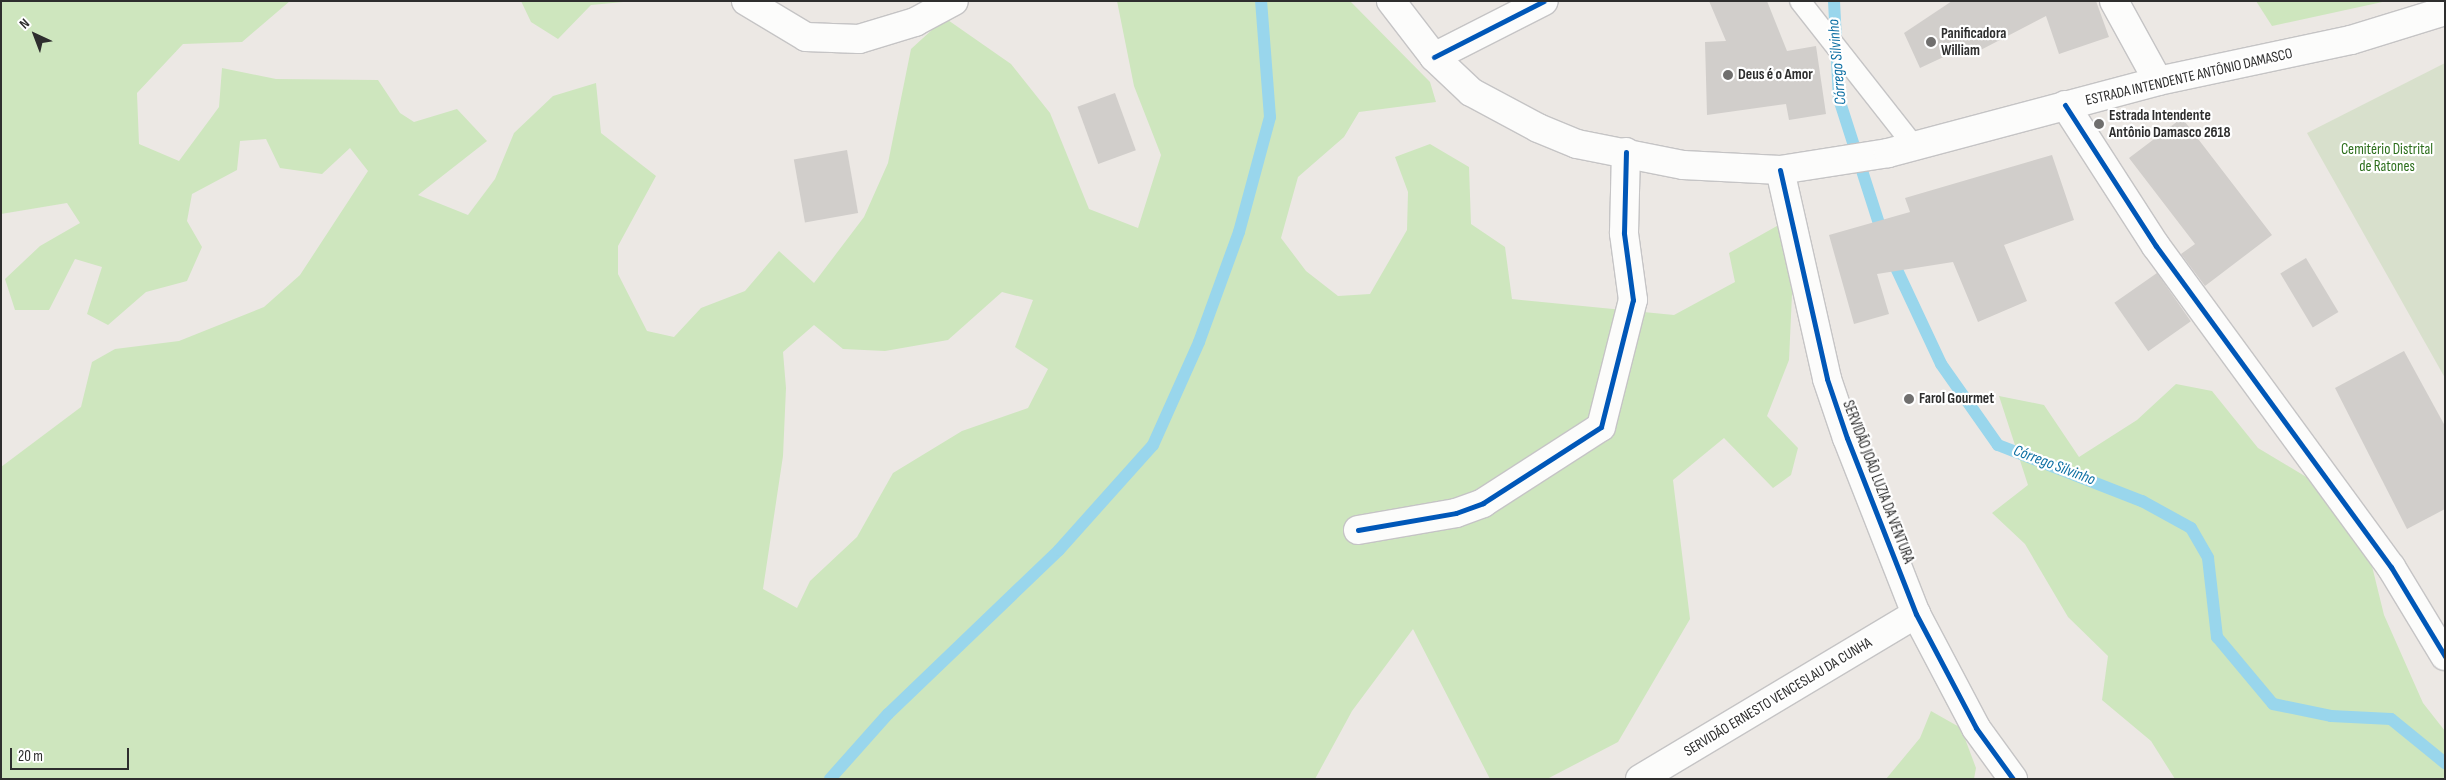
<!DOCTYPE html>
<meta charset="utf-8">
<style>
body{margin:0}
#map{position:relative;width:2446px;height:780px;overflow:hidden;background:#ece8e4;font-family:"Sofia Sans Condensed",sans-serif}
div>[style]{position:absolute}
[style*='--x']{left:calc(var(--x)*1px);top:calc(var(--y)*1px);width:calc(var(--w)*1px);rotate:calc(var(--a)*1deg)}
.green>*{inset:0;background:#cee6be}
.cemetery>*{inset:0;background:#d8e0cc}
.stream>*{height:12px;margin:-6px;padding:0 6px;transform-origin:6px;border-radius:6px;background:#99d6ec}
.building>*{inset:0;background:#d1cecb;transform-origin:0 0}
.roads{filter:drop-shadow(1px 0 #c5c4c5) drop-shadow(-1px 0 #c5c4c5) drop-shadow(0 1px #c5c4c5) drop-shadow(0 -1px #c5c4c5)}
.service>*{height:20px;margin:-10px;padding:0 10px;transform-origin:10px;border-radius:10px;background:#fcfcfb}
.minor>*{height:28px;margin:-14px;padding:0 14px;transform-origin:14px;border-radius:14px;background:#fcfcfb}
.secondary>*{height:28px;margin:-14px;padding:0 14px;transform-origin:14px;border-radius:14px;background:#fcfcfb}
.cycleway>*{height:5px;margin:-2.5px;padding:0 2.5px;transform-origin:2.5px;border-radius:2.5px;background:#0057b8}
.dots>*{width:14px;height:14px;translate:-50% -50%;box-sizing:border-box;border:2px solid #fff;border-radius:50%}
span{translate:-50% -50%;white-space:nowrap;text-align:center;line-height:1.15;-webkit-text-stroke:4.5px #fff;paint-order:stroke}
.poi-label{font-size:15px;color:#2e2e2e;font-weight:700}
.left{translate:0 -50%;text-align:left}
.street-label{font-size:15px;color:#2e2e2e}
.park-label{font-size:15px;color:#2c6e1b}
.water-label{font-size:16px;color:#0d6fa3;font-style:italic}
.frame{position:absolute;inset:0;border:2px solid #2e2e2e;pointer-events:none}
.north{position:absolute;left:10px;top:10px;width:50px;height:50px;-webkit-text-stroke:4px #fff;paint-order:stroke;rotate:317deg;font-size:14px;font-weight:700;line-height:20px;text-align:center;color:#2e2e2e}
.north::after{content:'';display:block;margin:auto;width:18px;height:22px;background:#2e2e2e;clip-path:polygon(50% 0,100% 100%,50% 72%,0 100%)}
.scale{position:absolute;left:10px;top:748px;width:119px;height:22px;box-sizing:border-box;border:2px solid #2e2e2e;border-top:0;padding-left:6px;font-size:15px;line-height:18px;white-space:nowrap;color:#2e2e2e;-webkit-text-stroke:4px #fff;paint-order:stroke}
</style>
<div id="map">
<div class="green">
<i style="clip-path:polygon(evenodd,1px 1px,290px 1px,242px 42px,183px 44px,137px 93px,139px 144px,179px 161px,219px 107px,222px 68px,276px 79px,378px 80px,400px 113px,414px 122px,457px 109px,487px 141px,418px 195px,468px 215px,495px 179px,514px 133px,553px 96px,596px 83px,601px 133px,656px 176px,618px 246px,618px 274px,647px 331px,674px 337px,701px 308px,745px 291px,779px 251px,814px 283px,864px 217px,888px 163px,911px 49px,945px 18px,1011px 64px,1050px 113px,1089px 209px,1138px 228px,1161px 155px,1134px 86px,1117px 1px,1350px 1px,1430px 82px,1436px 102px,1359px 112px,1344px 137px,1298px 177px,1281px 238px,1306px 271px,1338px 296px,1370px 294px,1407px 230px,1408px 192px,1395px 157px,1430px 144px,1469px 167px,1471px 224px,1505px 247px,1512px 299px,1674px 315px,1735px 282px,1729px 253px,1782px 223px,1793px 272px,1789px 360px,1767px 416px,1798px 448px,1791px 475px,1773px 488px,1724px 438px,1673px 480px,1690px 619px,1618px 742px,1547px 779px,1490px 779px,1413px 629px,1352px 711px,1315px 779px,1px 779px,1px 467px,81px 407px,92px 362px,115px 349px,179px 341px,264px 307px,300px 275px,368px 171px,350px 148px,322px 174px,280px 168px,266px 139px,240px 141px,237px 170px,192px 194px,187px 221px,202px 247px,187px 281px,146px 292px,108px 325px,87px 314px,102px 267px,75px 259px,49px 310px,15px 310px,5px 279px,40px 246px,80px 223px,67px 203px,1px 214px,1px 1px,1002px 292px,1033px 300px,1015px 347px,1048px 369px,1028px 408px,962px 431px,893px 473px,857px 537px,810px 581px,797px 608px,763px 589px,783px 456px,786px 388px,783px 352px,814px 325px,843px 349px,885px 351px,948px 340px,1002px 292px)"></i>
<i style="clip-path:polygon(521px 1px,634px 1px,591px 5px,558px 39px,531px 22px)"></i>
<i style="clip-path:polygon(2256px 1px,2387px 1px,2272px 26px)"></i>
<i style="clip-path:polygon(2176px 384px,2212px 391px,2258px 448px,2328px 490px,2370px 558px,2384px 615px,2423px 703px,2445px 731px,2445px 779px,2175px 779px,2151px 741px,2102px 700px,2108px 656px,2068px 617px,2025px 544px,1992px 513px,2028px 485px,1999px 396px,2044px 405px,2079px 457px,2137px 420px)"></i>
<i style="clip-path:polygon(1931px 711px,1961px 728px,1976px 768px,1974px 779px,1886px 779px,1920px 738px)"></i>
</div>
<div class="cemetery">
<i style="clip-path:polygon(2445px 63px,2445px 378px,2307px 133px)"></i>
</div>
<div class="stream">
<i style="--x:1834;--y:1;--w:98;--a:87.1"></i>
<i style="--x:1839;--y:99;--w:144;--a:72.2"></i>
<i style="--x:1890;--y:255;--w:120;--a:64.9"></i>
<i style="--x:1941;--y:364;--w:99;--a:54.9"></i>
<i style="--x:1998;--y:445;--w:155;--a:21.3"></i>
<i style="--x:2142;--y:501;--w:56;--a:28.9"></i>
<i style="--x:2191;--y:528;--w:34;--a:60"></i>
<i style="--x:2208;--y:558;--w:80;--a:83.5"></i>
<i style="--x:2217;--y:637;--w:87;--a:50.1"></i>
<i style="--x:2273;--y:704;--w:59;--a:11.7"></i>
<i style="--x:2331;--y:716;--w:60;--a:2.9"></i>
<i style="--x:2391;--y:719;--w:70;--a:39.2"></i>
<i style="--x:830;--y:779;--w:87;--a:-48.3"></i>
<i style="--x:888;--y:714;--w:237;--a:-43.8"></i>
<i style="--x:1059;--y:550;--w:141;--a:-48.2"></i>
<i style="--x:1153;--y:445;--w:113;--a:-65.9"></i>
<i style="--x:1199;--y:342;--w:117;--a:-70"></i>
<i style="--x:1239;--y:232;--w:119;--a:-74.9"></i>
<i style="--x:1270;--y:117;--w:116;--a:-94.4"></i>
</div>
<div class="building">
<i style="clip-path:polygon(1709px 1px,1767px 1px,1787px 51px,1816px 46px,1826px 114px,1789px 120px,1786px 104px,1707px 115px,1705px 42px,1726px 41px)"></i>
<i style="clip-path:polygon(1952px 1px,2096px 1px,2109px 37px,2059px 54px,2046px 16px,1971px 55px,1967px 46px,1920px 68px,1904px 33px)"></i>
<i style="left:1115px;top:93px;width:61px;height:40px;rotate:70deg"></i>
<i style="clip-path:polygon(2182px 118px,2272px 235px,2205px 286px,2181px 254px,2195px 244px,2129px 158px)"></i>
<i style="left:847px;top:150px;width:64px;height:54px;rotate:80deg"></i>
<i style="clip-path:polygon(2052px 155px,2074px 220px,2004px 245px,2027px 301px,1978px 322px,1953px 262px,1877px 274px,1889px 314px,1854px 324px,1829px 235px,1910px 212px,1905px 198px)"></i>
<i style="left:2306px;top:258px;width:63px;height:30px;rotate:59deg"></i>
<i style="left:2157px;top:273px;width:59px;height:52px;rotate:55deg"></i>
<i style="clip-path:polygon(2404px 351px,2445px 426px,2445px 509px,2407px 529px,2335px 388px)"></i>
</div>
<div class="roads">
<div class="service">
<i style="--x:1800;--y:1;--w:184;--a:51.8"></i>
</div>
<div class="minor">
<i style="--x:2114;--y:1;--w:91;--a:61.2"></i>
<i style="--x:1434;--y:57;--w:123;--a:-27"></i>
<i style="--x:2065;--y:105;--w:168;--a:57.2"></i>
<i style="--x:2156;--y:246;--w:398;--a:53.8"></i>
<i style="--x:2391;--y:567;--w:104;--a:58.8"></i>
<i style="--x:1780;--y:170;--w:214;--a:77.3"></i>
<i style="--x:1827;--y:379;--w:62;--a:71.3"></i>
<i style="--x:1847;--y:438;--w:189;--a:68.6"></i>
<i style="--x:1916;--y:614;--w:129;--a:62.2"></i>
<i style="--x:1976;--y:728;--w:63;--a:54"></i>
<i style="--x:1358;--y:530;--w:99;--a:-9.8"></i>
<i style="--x:1456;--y:513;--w:29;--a:-20"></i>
<i style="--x:1483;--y:503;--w:140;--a:-32.8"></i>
<i style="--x:1601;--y:427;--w:131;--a:-75.9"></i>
<i style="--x:1633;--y:300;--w:68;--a:-97.7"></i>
<i style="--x:1624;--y:233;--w:81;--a:-88.6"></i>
<i style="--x:1640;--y:779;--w:322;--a:-30.9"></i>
</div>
<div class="secondary">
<i style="--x:746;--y:1;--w:70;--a:31"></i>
<i style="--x:806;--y:37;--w:53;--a:2.2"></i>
<i style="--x:859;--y:39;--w:59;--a:-16.9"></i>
<i style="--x:915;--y:22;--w:44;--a:-28.3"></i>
<i style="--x:1391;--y:1;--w:71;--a:52.5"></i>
<i style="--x:1434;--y:57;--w:51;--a:43.4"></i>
<i style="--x:1471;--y:92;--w:76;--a:28.2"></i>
<i style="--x:1538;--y:128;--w:42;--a:22.3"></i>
<i style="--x:1577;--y:144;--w:108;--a:11.2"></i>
<i style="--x:1683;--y:165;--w:97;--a:3"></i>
<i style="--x:1780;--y:170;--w:109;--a:-8.9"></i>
<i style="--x:1888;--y:153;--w:279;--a:-14.9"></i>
<i style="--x:2158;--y:81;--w:197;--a:-12"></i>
<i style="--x:2351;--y:40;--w:98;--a:-17.1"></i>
</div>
</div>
<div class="cycleway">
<i style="--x:1434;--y:57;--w:123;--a:-27"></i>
<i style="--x:2065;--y:105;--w:168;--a:57.2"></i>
<i style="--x:2156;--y:246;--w:398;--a:53.8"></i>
<i style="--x:2391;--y:567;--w:104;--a:58.8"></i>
<i style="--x:1780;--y:170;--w:214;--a:77.3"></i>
<i style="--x:1827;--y:379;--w:62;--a:71.3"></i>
<i style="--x:1847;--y:438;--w:189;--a:68.6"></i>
<i style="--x:1916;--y:614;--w:129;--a:62.2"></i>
<i style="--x:1976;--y:728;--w:63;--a:54"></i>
<i style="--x:1358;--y:530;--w:99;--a:-9.8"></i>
<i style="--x:1456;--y:513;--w:29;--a:-20"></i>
<i style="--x:1483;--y:503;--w:140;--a:-32.8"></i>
<i style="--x:1601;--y:427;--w:131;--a:-75.9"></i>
<i style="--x:1633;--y:300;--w:68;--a:-97.7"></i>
<i style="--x:1624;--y:233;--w:81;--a:-88.6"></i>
</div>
<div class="dots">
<i style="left:1931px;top:42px;background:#706f6e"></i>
<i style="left:1728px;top:75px;background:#706f6e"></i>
<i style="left:2099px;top:124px;background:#706f6e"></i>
<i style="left:1909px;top:399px;background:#706f6e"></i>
</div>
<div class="poi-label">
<span class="left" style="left:1941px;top:42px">Panificadora<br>William</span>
<span class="left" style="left:1738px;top:75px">Deus é o Amor</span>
<span class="left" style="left:2109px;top:124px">Estrada Intendente<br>Antônio Damasco 2618</span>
<span class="left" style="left:1919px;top:399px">Farol Gourmet</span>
</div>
<div class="street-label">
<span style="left:2189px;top:77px;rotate:-13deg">ESTRADA INTENDENTE ANTÔNIO DAMASCO</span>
<span style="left:1878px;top:482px;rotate:69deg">SERVIDÃO JOÃO LUZIA DA VENTURA</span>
<span style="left:1778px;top:697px;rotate:-31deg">SERVIDÃO ERNESTO VENCESLAU DA CUNHA</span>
</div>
<div class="park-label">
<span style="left:2387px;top:158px">Cemitério Distrital<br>de Ratones</span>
</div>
<div class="water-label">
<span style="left:1838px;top:62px;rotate:-95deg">Córrego Silvinho</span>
<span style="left:2054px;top:466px;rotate:21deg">Córrego Silvinho</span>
</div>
<div class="frame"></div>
<div class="north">N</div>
<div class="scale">20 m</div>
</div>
